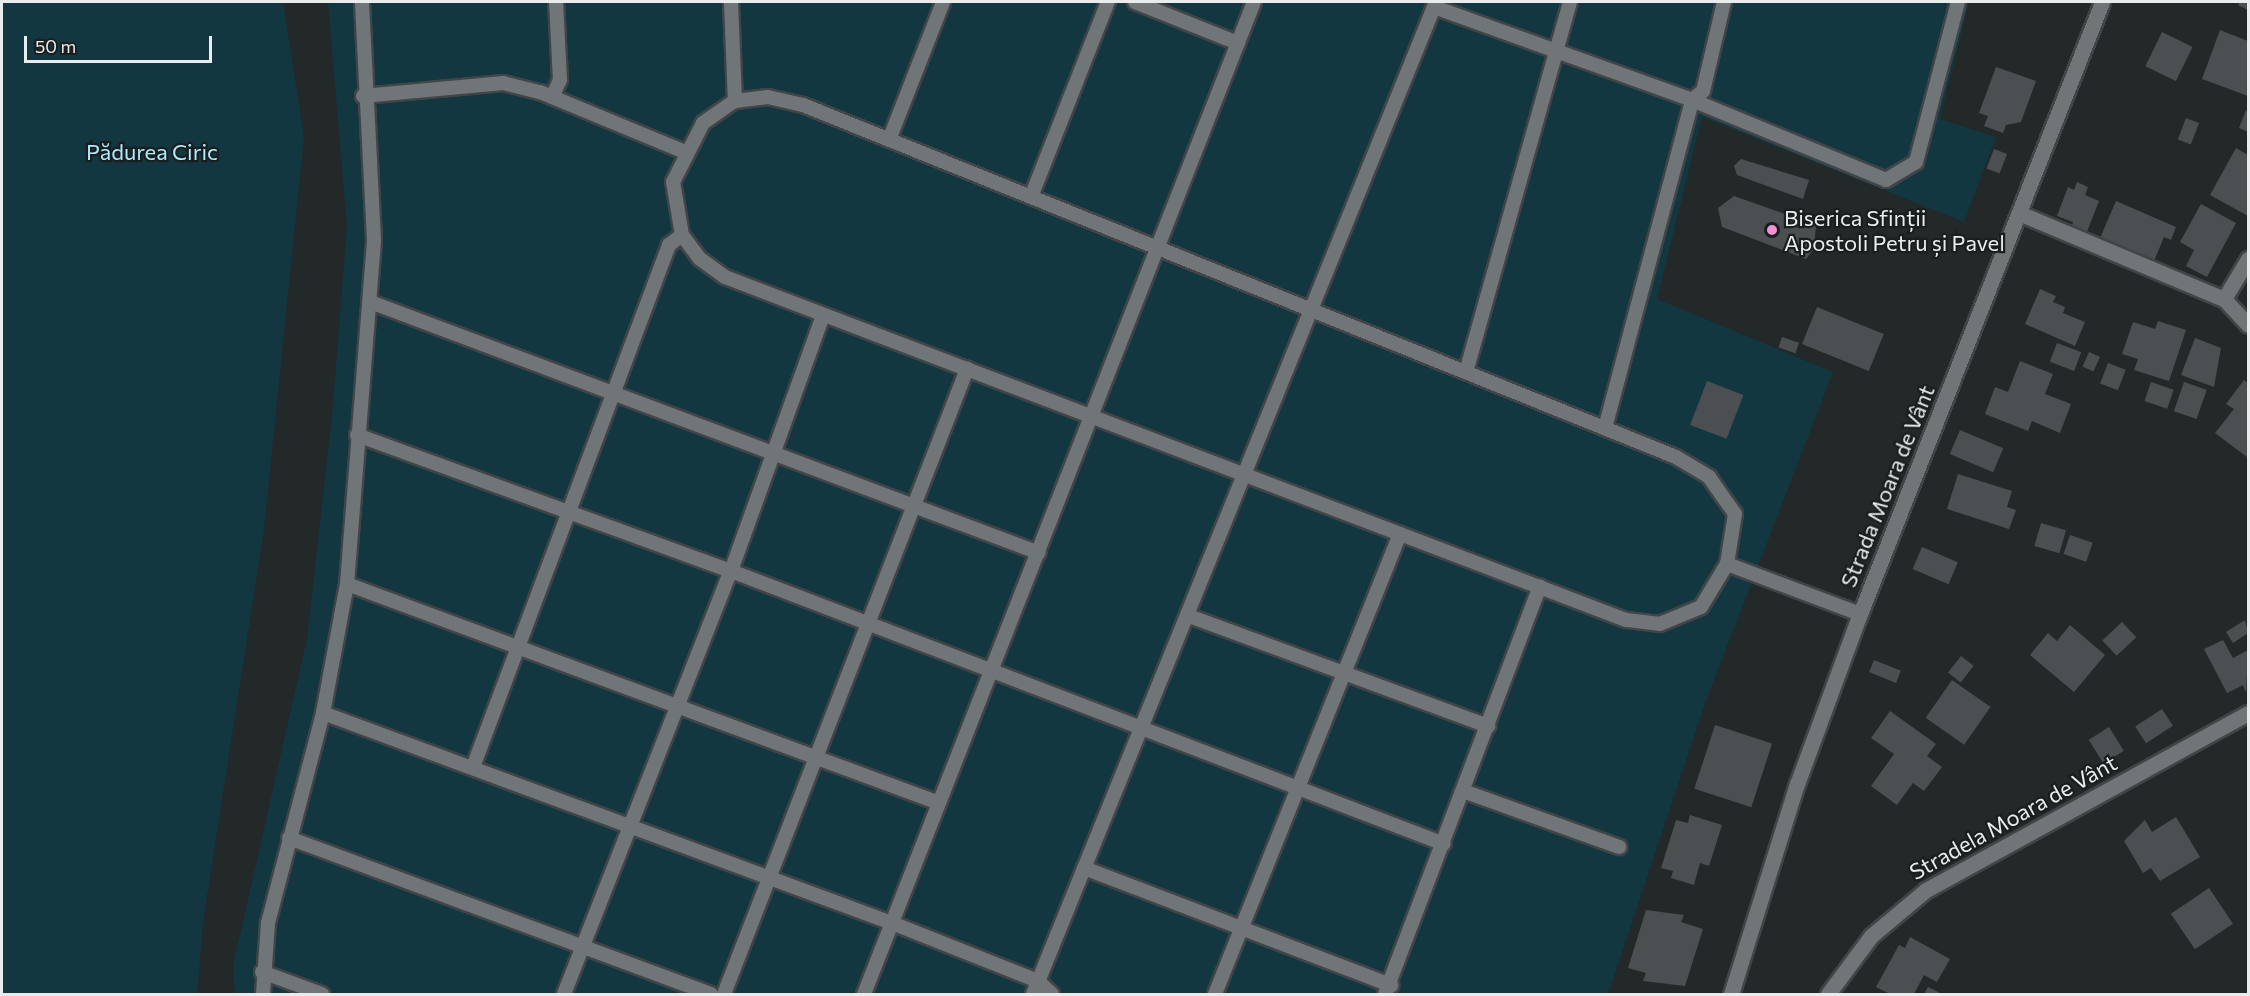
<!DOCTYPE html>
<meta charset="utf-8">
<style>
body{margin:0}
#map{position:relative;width:2250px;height:996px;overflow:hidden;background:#232829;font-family:Commissioner,sans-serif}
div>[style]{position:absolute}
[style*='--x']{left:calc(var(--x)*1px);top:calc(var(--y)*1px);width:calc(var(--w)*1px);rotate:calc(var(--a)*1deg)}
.green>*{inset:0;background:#133741}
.building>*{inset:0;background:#4b4f52;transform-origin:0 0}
.roads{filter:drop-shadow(2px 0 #414547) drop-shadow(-2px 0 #414547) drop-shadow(0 2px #414547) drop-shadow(0 -2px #414547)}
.lane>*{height:14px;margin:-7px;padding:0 7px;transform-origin:7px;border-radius:7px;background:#707678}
.street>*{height:15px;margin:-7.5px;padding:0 7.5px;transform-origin:7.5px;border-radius:7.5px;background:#707678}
.secondary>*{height:15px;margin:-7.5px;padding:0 7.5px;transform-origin:7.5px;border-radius:7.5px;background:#707678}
.dots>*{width:16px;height:16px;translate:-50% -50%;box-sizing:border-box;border:3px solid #191e1f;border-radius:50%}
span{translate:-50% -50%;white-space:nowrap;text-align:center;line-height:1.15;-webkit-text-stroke:4.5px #191e1f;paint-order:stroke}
.park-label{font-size:22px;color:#aee8fa}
.poi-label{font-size:22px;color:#e9eced}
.left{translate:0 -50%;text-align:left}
.street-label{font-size:22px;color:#e9eced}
.frame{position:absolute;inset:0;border:3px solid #e9eced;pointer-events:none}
.scale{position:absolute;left:24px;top:36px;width:188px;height:27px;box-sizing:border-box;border:3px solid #e9eced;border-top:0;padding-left:8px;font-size:18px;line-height:21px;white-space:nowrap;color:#e9eced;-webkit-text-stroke:4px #191e1f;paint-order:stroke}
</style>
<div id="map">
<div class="green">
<i style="clip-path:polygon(2px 2px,283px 2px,304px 137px,264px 529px,203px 922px,197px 994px,2px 994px)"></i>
<i style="clip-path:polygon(328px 2px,1969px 2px,1940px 119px,1996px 137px,1964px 222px,1702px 117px,1657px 299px,1833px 372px,1704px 706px,1608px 994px,235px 994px,233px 966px,307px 639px,332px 417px,347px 226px)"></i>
</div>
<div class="building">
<i style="clip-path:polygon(2240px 2px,2248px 2px,2248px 10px,2238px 5px)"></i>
<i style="clip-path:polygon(2220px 30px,2248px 41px,2248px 96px,2202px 79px)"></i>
<i style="left:2162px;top:32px;width:34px;height:38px;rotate:26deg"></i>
<i style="clip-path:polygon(1996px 67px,2036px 81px,2021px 122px,2006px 125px,2003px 133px,1984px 126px,1988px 116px,1979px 113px)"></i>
<i style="clip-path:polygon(2246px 110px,2248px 111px,2248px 132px,2239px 128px)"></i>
<i style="left:2186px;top:118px;width:14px;height:23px;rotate:21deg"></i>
<i style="clip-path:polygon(2236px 148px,2248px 155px,2248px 216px,2210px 195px)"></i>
<i style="left:1994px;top:149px;width:14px;height:21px;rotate:21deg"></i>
<i style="clip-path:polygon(1741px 159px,1809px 180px,1803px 199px,1737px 175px,1734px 166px)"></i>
<i style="clip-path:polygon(2077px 182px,2088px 187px,2085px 195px,2099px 201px,2085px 237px,2070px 231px,2073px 222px,2057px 216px,2068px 187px,2074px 190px)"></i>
<i style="clip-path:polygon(1734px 196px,1816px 225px,1814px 249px,1806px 259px,1722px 227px,1718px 208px)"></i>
<i style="clip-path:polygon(2116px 201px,2176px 227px,2171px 240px,2164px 237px,2154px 261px,2100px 238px)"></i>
<i style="clip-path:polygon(2201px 204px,2236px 223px,2207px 277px,2186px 266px,2194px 250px,2180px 242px)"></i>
<i style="clip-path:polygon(2040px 289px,2056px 296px,2053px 302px,2065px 307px,2063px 313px,2085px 322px,2075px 346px,2025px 324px)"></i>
<i style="left:1817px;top:307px;width:72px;height:40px;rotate:22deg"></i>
<i style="clip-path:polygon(2158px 321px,2186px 330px,2169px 381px,2134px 370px,2138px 359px,2122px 354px,2133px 322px,2155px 329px)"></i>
<i style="left:1782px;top:337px;width:18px;height:11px;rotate:19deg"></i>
<i style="clip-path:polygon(2195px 338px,2221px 348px,2214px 387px,2181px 375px)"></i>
<i style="left:2057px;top:343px;width:26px;height:20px;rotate:21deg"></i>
<i style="left:2089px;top:352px;width:12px;height:16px;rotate:24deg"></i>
<i style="clip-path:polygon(2020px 361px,2053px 374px,2045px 394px,2071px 404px,2060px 433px,2032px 421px,2028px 431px,1985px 414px,1995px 387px,2008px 392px)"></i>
<i style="left:2108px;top:363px;width:19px;height:22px;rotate:21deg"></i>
<i style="clip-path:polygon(2244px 380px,2248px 383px,2247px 457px,2215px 433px,2234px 409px,2226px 404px)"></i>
<i style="left:1707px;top:381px;width:39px;height:47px;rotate:21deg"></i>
<i style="left:2151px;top:382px;width:24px;height:20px;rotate:19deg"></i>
<i style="left:2184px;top:382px;width:24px;height:31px;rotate:19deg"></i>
<i style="left:1960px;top:430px;width:47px;height:26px;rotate:23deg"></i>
<i style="clip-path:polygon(1958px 474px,2012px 491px,2007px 507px,2016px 510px,2009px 529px,1947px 509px)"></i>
<i style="left:2041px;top:523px;width:26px;height:24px;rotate:16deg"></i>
<i style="left:2070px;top:535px;width:24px;height:20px;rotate:19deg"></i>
<i style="left:1922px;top:547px;width:39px;height:24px;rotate:23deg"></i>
<i style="clip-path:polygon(2245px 620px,2248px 633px,2233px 643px,2226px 632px)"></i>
<i style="left:2122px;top:622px;width:21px;height:27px;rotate:47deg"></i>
<i style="clip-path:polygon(2070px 625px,2105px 655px,2074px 692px,2030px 655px,2048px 633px,2057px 641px)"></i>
<i style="clip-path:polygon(2223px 640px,2233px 658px,2248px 650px,2246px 693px,2243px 685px,2227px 693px,2204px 649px)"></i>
<i style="left:1961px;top:656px;width:16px;height:21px;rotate:38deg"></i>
<i style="left:1874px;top:660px;width:29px;height:13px;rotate:22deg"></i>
<i style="left:1952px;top:680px;width:47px;height:46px;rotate:35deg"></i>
<i style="left:2162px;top:709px;width:20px;height:32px;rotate:57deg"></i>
<i style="clip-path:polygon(1890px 711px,1936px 744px,1927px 756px,1942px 767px,1924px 791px,1913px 783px,1897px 805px,1871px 786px,1894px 754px,1871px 738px)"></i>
<i style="left:1715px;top:725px;width:60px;height:67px;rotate:18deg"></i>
<i style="left:2109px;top:727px;width:28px;height:24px;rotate:58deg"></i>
<i style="clip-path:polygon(1690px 815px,1722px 825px,1709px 866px,1700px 863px,1694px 885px,1671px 878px,1673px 871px,1661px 868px,1676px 820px,1688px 823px)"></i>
<i style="clip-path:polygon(2176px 817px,2200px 857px,2160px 881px,2151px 868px,2143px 873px,2124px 841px,2145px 820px,2152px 832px)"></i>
<i style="left:2209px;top:888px;width:43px;height:46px;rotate:56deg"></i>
<i style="clip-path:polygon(1646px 910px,1684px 915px,1681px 922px,1703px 929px,1685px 986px,1643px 981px,1646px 973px,1628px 968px)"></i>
<i style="clip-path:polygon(1910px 937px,1950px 959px,1937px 982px,1924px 975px,1914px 994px,1890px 994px,1876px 987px,1899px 945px,1905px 948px)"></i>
<i style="clip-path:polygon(1928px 987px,1942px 994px,1924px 994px)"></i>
</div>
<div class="roads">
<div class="lane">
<i style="--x:731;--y:2;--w:99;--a:87.7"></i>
<i style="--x:1135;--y:2;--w:111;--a:21.7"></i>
<i style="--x:1434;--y:7;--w:274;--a:19.8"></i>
<i style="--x:1692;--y:100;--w:210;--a:22.4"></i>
<i style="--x:1886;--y:180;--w:35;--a:-31"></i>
<i style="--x:1916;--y:162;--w:165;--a:-75.3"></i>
<i style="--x:363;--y:96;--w:141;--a:-5.3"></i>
<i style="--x:503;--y:83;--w:38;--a:14"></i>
<i style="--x:540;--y:92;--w:157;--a:22.5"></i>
<i style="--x:552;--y:97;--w:19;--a:-65"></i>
<i style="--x:560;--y:80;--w:78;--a:-92.9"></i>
<i style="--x:768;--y:97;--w:36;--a:13"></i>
<i style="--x:803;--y:105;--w:941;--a:21.96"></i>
<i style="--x:1676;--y:457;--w:39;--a:31"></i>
<i style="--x:1709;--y:477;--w:45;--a:54.9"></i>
<i style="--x:1735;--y:514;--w:51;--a:99.1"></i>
<i style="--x:1727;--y:564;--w:50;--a:121.2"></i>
<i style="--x:1701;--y:607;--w:44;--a:157.5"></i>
<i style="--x:1660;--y:624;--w:34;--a:-173"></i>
<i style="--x:1626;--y:620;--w:964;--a:-159.16"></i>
<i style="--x:725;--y:277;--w:31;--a:-144"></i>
<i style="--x:700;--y:259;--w:30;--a:-127"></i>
<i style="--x:682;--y:235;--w:54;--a:-99.6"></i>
<i style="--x:673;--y:182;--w:66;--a:-63"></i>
<i style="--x:703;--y:123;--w:39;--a:-35"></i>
<i style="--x:735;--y:101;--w:33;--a:-7"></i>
<i style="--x:889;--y:140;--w:148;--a:-68.6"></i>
<i style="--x:1031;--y:197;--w:210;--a:-68.5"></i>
<i style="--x:373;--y:303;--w:711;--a:20.57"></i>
<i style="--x:1466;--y:372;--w:384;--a:-74.3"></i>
<i style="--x:1605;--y:428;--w:339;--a:-75.1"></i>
<i style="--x:1692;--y:100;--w:14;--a:-39"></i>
<i style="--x:1703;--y:91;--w:91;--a:-76.7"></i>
<i style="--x:357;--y:435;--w:398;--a:20"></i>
<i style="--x:731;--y:571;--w:763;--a:20.95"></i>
<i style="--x:1727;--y:564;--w:142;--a:20.6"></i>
<i style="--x:347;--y:584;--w:631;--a:20.3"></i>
<i style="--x:1189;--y:616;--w:319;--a:20.2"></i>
<i style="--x:323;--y:713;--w:607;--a:20.26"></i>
<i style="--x:892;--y:923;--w:157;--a:21.7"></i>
<i style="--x:1038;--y:981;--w:19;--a:43"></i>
<i style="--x:473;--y:767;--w:558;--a:-69.42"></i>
<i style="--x:669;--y:245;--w:16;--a:-38"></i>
<i style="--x:1463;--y:791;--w:166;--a:19.7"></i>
<i style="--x:289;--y:838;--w:450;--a:20.3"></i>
<i style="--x:1084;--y:868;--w:329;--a:20.9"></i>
<i style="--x:262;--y:972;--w:64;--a:20.1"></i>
<i style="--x:263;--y:994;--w:71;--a:-86"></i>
<i style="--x:268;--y:923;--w:217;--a:-75.3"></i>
<i style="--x:323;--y:713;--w:131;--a:-79.5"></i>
<i style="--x:347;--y:584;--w:345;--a:-85.5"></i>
<i style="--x:374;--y:240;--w:238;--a:-92.9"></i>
<i style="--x:564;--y:994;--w:455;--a:-68.5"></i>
<i style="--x:731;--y:571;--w:272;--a:-70.2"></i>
<i style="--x:724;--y:994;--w:671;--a:-68.75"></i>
<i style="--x:864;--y:994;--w:1066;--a:-68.54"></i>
<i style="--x:1033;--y:994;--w:1071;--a:-67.89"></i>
<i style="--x:1215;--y:994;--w:496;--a:-68.1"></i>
<i style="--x:1385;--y:994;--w:436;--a:-69.2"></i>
</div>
<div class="street">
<i style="--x:2019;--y:213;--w:222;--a:22.8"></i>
<i style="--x:2224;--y:299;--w:35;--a:47"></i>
<i style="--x:2224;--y:299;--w:47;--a:-59"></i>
<i style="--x:1828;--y:994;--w:72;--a:-53.4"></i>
<i style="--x:1871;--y:936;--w:72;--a:-39.9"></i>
<i style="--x:1926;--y:890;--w:367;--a:-28.8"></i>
</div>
<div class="secondary">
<i style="--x:1731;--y:994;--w:220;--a:-72.6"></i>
<i style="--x:1797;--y:784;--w:181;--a:-69.7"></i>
<i style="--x:1860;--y:614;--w:658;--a:-68.42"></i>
</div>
</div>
<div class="dots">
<i style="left:1772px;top:230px;background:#f591d2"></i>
</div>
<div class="park-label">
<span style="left:152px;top:152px">Pădurea Ciric</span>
</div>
<div class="poi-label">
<span class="left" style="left:1784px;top:230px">Biserica Sfinții<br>Apostoli Petru și Pavel</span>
</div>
<div class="street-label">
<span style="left:1887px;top:486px;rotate:-68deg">Strada Moara de Vânt</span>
<span style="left:2013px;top:817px;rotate:-29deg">Stradela Moara de Vânt</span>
</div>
<div class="frame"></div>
<div class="scale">50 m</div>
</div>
